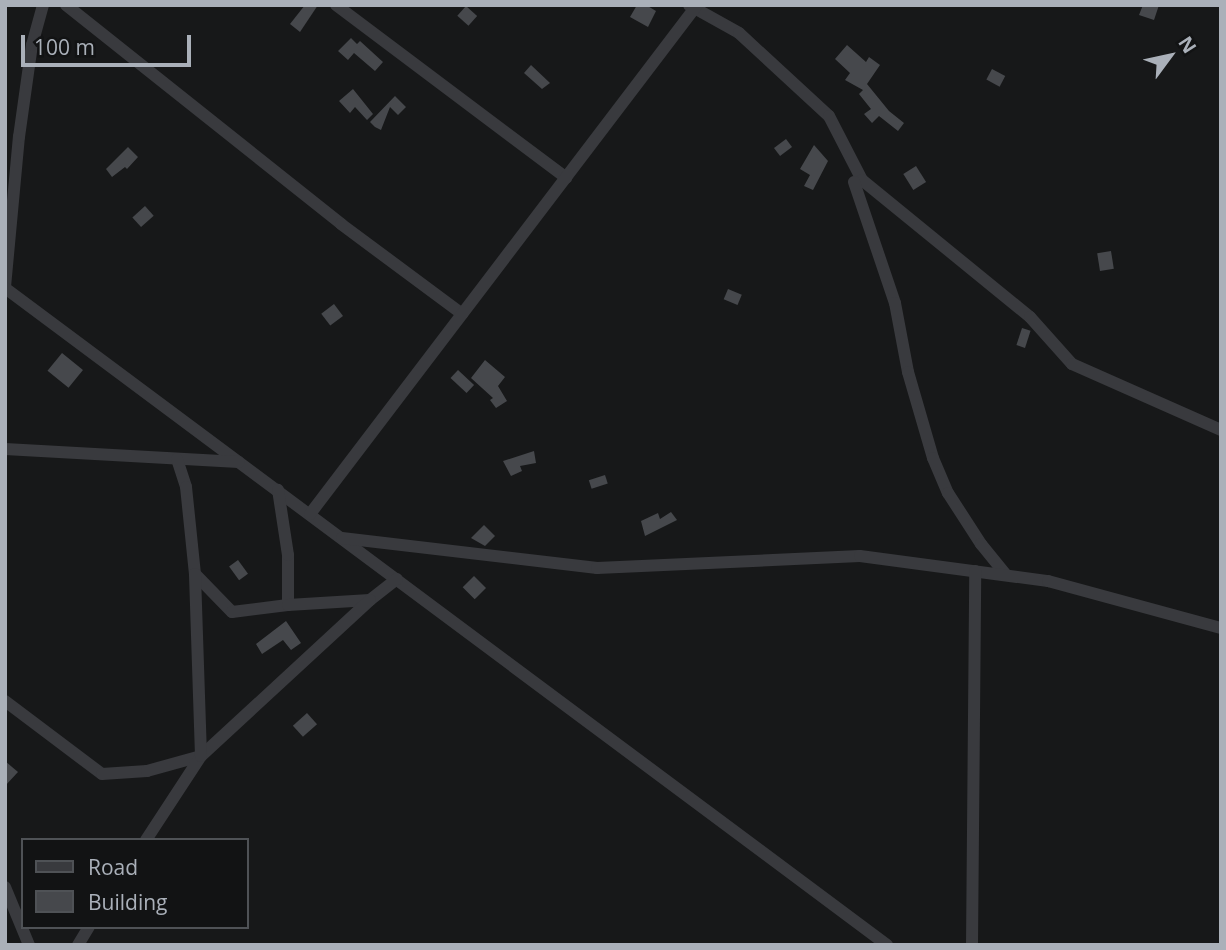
<!DOCTYPE html>
<style>
body{margin:0}
#map{position:relative;width:1226px;height:950px;overflow:hidden;background:#171819;font-family:"Open Sans",sans-serif}
div>[style]{position:absolute}
[style*='--x']{left:calc(var(--x)*1px);top:calc(var(--y)*1px);width:calc(var(--w)*1px);rotate:calc(var(--a)*1deg)}
.building>*{inset:0;background:#46484c;transform-origin:0 0}
.minor>*{height:12px;margin:-6px;padding:0 6px;transform-origin:6px;border-radius:6px;background:#393a3e}
span{translate:-50% -50%;white-space:nowrap;text-align:center;line-height:1.15;-webkit-text-stroke:6px #121314;paint-order:stroke}
.frame{position:absolute;inset:0;border:7px solid #aab0b9;pointer-events:none}
.legend{position:absolute;left:21px;top:838px;width:228px;height:91px;box-sizing:border-box;background:#121314;border:2px solid #4f5256;margin:0;padding:9px 12px;list-style:none;font-size:21px;color:#aab0b9}
.legend li{display:flex;align-items:center;gap:14px;height:35px}
.legend b{width:35px;border:2px solid #4f5256}
.north{position:absolute;left:1135px;top:21px;width:70px;height:70px;-webkit-text-stroke:5px #121314;paint-order:stroke;rotate:57deg;font-size:19px;font-weight:700;line-height:28px;text-align:center;color:#aab0b9}
.north::after{content:'';display:block;margin:auto;width:24px;height:32px;background:#aab0b9;clip-path:polygon(50% 0,100% 100%,50% 72%,0 100%)}
.scale{position:absolute;left:21px;top:35px;width:170px;height:32px;box-sizing:border-box;border:4px solid #aab0b9;border-top:0;padding-left:9px;font-size:21px;line-height:24px;white-space:nowrap;color:#aab0b9;-webkit-text-stroke:5px #121314;paint-order:stroke}
</style>
<div id="map">
<div class="building">
<i style="clip-path:polygon(305px 5px,318px 5px,300px 32px,290px 24px)"></i>
<i style="clip-path:polygon(637px 5px,646px 5px,656px 11px,648px 27px,630px 17px)"></i>
<i style="clip-path:polygon(1143px 5px,1159px 5px,1154px 20px,1139px 15px)"></i>
<i style="left:466px;top:6px;width:15px;height:13px;rotate:42deg"></i>
<i style="clip-path:polygon(351px 38px,357px 44px,360px 41px,383px 62px,375px 71px,354px 53px,348px 60px,338px 51px)"></i>
<i style="clip-path:polygon(847px 45px,866px 62px,869px 57px,880px 65px,867px 84px,889px 111px,904px 123px,898px 131px,879px 116px,872px 123px,864px 114px,871px 109px,859px 94px,863px 90px,845px 80px,850px 73px,835px 59px)"></i>
<i style="clip-path:polygon(531px 65px,550px 83px,542px 89px,524px 73px)"></i>
<i style="left:992px;top:69px;width:15px;height:12px;rotate:28deg"></i>
<i style="clip-path:polygon(353px 89px,373px 114px,367px 120px,355px 107px,350px 113px,339px 101px)"></i>
<i style="clip-path:polygon(395px 96px,406px 107px,398px 115px,390px 107px,381px 130px,375px 127px,370px 122px)"></i>
<i style="left:786px;top:139px;width:10px;height:15px;rotate:53deg"></i>
<i style="clip-path:polygon(814px 145px,828px 161px,813px 190px,804px 186px,810px 175px,800px 169px)"></i>
<i style="clip-path:polygon(128px 147px,138px 157px,127px 169px,125px 167px,112px 177px,106px 169px)"></i>
<i style="left:916px;top:166px;width:19px;height:15px;rotate:58deg"></i>
<i style="left:145px;top:206px;width:13px;height:17px;rotate:48deg"></i>
<i style="left:1111px;top:251px;width:18px;height:14px;rotate:81deg"></i>
<i style="left:728px;top:289px;width:15px;height:11px;rotate:23deg"></i>
<i style="left:334px;top:304px;width:15px;height:16px;rotate:53deg"></i>
<i style="left:1022px;top:328px;width:9px;height:18px;rotate:18deg"></i>
<i style="left:62px;top:353px;width:27px;height:23px;rotate:39deg"></i>
<i style="clip-path:polygon(485px 360px,505px 377px,498px 386px,507px 401px,496px 408px,490px 400px,493px 398px,471px 378px)"></i>
<i style="left:458px;top:370px;width:22px;height:11px;rotate:43deg"></i>
<i style="clip-path:polygon(534px 451px,536px 463px,520px 466px,522px 471px,511px 476px,503px 461px)"></i>
<i style="left:605px;top:475px;width:9px;height:17px;rotate:72deg"></i>
<i style="clip-path:polygon(671px 512px,677px 520px,645px 536px,641px 521px,658px 513px,660px 519px)"></i>
<i style="clip-path:polygon(484px 525px,495px 536px,485px 546px,471px 538px)"></i>
<i style="left:238px;top:560px;width:17px;height:11px;rotate:54deg"></i>
<i style="left:474px;top:576px;width:17px;height:16px;rotate:45deg"></i>
<i style="clip-path:polygon(286px 621px,301px 643px,291px 650px,283px 640px,262px 654px,256px 644px)"></i>
<i style="left:307px;top:713px;width:15px;height:19px;rotate:48deg"></i>
<i style="clip-path:polygon(5px 761px,18px 772px,5px 786px)"></i>
</div>
<div class="minor">
<i style="--x:66;--y:5;--w:352;--a:38.5"></i>
<i style="--x:341;--y:224;--w:151;--a:36.6"></i>
<i style="--x:336;--y:5;--w:288;--a:36.9"></i>
<i style="--x:689;--y:5;--w:57;--a:29.2"></i>
<i style="--x:739;--y:33;--w:122;--a:42.7"></i>
<i style="--x:829;--y:116;--w:72;--a:62.7"></i>
<i style="--x:862;--y:180;--w:217;--a:39.2"></i>
<i style="--x:1030;--y:317;--w:63;--a:48.2"></i>
<i style="--x:1072;--y:364;--w:163;--a:23.9"></i>
<i style="--x:854;--y:182;--w:128;--a:71.3"></i>
<i style="--x:895;--y:303;--w:70;--a:79.3"></i>
<i style="--x:908;--y:372;--w:90;--a:73.8"></i>
<i style="--x:933;--y:458;--w:38;--a:67"></i>
<i style="--x:948;--y:493;--w:61;--a:57.1"></i>
<i style="--x:981;--y:544;--w:40;--a:51"></i>
<i style="--x:5;--y:287;--w:151;--a:-84.7"></i>
<i style="--x:19;--y:137;--w:93;--a:-82"></i>
<i style="--x:32;--y:45;--w:41;--a:-74.6"></i>
<i style="--x:5;--y:288;--w:1100;--a:36.68"></i>
<i style="--x:5;--y:449;--w:234;--a:3.2"></i>
<i style="--x:177;--y:459;--w:29;--a:72"></i>
<i style="--x:186;--y:487;--w:87;--a:84.1"></i>
<i style="--x:195;--y:574;--w:53;--a:45.8"></i>
<i style="--x:232;--y:612;--w:56;--a:-7.1"></i>
<i style="--x:288;--y:605;--w:50;--a:-90"></i>
<i style="--x:288;--y:555;--w:66;--a:-98.7"></i>
<i style="--x:310;--y:514;--w:639;--a:-52.75"></i>
<i style="--x:342;--y:538;--w:257;--a:6.7"></i>
<i style="--x:597;--y:568;--w:263;--a:-2.6"></i>
<i style="--x:860;--y:556;--w:190;--a:7.6"></i>
<i style="--x:1048;--y:581;--w:179;--a:15.2"></i>
<i style="--x:288;--y:605;--w:82;--a:-3.5"></i>
<i style="--x:370;--y:600;--w:34;--a:-38"></i>
<i style="--x:5;--y:701;--w:121;--a:37"></i>
<i style="--x:102;--y:774;--w:45;--a:-3.8"></i>
<i style="--x:147;--y:771;--w:56;--a:-15.5"></i>
<i style="--x:201;--y:756;--w:230;--a:-42.7"></i>
<i style="--x:146;--y:840;--w:100;--a:-56.8"></i>
<i style="--x:201;--y:756;--w:182;--a:-91.9"></i>
<i style="--x:5;--y:887;--w:63;--a:67.5"></i>
<i style="--x:78;--y:945;--w:21;--a:-59"></i>
<i style="--x:972;--y:945;--w:374;--a:-89.5"></i>
</div>
<div class="frame"></div>
<ul class="legend">
<li><b style="height:9px;background:#393a3e"></b>Road</li>
<li><b style="height:19px;background:#46484c"></b>Building</li>
</ul>
<div class="north">N</div>
<div class="scale">100 m</div>
</div>
